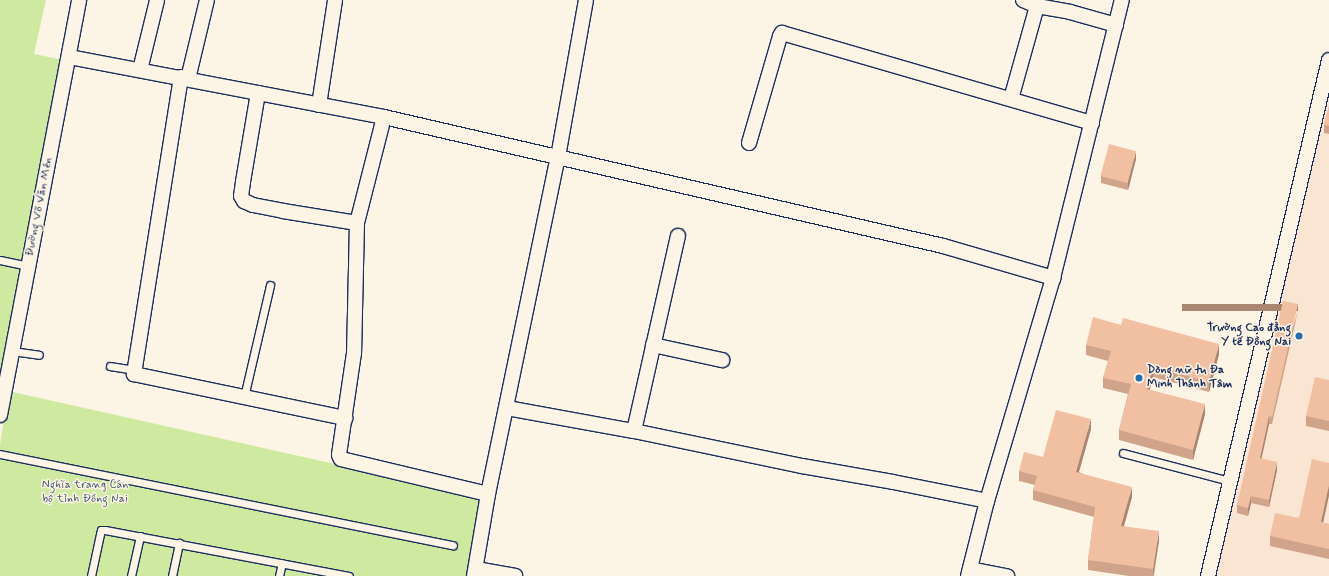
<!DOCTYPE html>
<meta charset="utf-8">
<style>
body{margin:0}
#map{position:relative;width:1329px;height:576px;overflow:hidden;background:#fcf5e5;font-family:Mynerve,sans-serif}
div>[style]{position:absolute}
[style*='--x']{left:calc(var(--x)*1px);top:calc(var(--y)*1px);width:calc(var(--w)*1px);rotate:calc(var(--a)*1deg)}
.built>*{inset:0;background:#f9e5d1}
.green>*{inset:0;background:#cfe9a0}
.roads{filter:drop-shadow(1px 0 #1b2f5e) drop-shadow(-1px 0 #1b2f5e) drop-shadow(0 1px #1b2f5e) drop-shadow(0 -1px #1b2f5e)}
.service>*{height:7px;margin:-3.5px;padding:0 3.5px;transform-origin:3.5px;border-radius:3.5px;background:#fcf5e5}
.minor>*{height:14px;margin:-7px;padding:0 7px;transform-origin:7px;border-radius:7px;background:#fcf5e5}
.wall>*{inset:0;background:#cfa48b}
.shaded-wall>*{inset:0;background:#a98671;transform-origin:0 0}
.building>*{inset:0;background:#f1bfa2;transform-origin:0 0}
.dots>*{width:11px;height:11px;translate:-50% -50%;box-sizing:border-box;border:2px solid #fcf5e5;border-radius:50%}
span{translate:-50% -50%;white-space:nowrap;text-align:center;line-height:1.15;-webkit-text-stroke:3px #fcf5e5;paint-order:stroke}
.street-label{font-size:12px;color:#1b2f5e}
.poi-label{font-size:12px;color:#1b2f5e;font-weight:700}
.right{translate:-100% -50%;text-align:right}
.left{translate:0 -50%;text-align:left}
.park-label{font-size:12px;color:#3f546b}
</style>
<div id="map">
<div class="built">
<i style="clip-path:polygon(1329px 81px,1329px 576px,1213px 576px)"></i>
</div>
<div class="green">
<i style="clip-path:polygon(0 0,46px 0,34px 54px,63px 60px,0 387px)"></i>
<i style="clip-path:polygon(8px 391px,483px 497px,468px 576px,0 576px,0 445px)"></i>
</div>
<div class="roads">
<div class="service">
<i style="--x:0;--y:260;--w:29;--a:12"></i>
<i style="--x:12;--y:351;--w:27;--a:8"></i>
<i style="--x:110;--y:366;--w:25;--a:9"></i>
<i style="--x:244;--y:397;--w:115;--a:-76.9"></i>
<i style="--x:1123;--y:453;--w:111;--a:14.7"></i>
<i style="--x:0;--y:454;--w:462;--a:11.4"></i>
<i style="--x:91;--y:576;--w:43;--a:-77.9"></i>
<i style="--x:100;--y:534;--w:4;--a:-76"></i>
<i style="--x:101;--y:530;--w:4;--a:0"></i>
<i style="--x:105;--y:530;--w:248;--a:10.7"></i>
<i style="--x:131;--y:576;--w:41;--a:-77.3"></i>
<i style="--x:172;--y:576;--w:34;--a:-78"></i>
<i style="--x:279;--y:576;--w:13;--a:-77"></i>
</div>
<div class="minor">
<i style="--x:1023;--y:0;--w:15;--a:23"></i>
<i style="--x:1037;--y:6;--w:34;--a:10"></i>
<i style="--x:1070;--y:12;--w:48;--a:15.8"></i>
<i style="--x:69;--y:57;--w:321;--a:10.8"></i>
<i style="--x:384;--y:117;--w:574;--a:12.99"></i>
<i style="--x:943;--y:246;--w:115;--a:16.2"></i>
<i style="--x:140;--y:70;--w:72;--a:-76.3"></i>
<i style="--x:181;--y:77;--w:301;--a:99"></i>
<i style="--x:134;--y:374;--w:216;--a:11.8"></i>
<i style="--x:188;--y:79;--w:81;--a:-76.5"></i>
<i style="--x:258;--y:93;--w:90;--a:99.6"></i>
<i style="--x:243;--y:182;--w:14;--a:98"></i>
<i style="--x:241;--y:196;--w:6;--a:59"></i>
<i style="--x:244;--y:201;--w:10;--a:24"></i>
<i style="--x:253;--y:205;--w:31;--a:11"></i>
<i style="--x:283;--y:211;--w:75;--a:9.2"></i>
<i style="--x:1011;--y:99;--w:97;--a:-74.4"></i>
<i style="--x:319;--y:105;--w:106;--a:-81.3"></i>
<i style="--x:384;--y:117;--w:109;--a:104.3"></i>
<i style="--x:357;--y:223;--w:130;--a:91.3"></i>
<i style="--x:354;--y:353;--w:103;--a:98.4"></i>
<i style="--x:339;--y:455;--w:4;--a:63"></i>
<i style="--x:341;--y:459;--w:151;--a:13.4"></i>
<i style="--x:749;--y:143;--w:111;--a:-73.8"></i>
<i style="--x:780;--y:36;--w:4;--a:-56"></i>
<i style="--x:782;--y:33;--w:323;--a:16.2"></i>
<i style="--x:653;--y:345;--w:71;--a:12.3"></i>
<i style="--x:507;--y:408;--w:129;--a:10.3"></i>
<i style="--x:634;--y:431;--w:172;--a:11.8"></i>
<i style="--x:802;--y:466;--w:92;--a:10"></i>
<i style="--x:893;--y:482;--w:96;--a:11.4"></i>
<i style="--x:0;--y:415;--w:422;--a:-79.2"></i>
<i style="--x:634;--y:431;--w:200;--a:-77.3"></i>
<i style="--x:476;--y:569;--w:40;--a:10"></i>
<i style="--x:970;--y:569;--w:38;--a:11"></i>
<i style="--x:474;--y:576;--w:83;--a:-80.3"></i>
<i style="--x:488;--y:494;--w:344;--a:-78.3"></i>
<i style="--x:558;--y:157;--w:159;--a:-79.9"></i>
<i style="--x:968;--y:576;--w:77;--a:-75.8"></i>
<i style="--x:987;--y:501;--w:233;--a:-73.5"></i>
<i style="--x:1053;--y:278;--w:286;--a:-76.1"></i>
<i style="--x:1208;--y:576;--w:530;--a:-76.8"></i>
</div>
</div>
<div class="wall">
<i style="clip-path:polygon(1329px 106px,1329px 134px,1324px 133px,1324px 125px)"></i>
<i style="clip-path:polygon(1136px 159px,1128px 190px,1101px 183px,1101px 176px)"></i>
<i style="clip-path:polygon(1298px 311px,1272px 424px,1269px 424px,1261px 458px,1277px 470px,1269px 507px,1251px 503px,1248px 516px,1237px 513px,1237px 505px)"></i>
<i style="clip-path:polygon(1086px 345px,1219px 354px,1209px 392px,1153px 377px,1150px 390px,1205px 414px,1193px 460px,1119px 440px,1119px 430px,1128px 394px,1103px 388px,1103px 378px,1108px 361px,1086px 355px)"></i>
<i style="clip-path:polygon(1329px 380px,1329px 431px,1306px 426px,1306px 416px)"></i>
<i style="clip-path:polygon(1091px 429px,1079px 472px,1132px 497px,1124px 526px,1159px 541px,1154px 576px,1129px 576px,1088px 570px,1088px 560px,1094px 517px,1033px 500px,1033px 490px,1035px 485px,1019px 481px,1019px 471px)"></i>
<i style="clip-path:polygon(1329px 463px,1329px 495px,1323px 523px,1329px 524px,1329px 559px,1270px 546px,1270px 536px,1299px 518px)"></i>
</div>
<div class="shaded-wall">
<i style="clip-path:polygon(1136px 151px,1136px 159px,1128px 190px,1128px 182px)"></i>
<i style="left:1298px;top:304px;width:7px;height:116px;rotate:90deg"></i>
<i style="clip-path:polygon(1219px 344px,1219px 354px,1209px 392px,1209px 382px)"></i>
<i style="clip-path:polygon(1153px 367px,1153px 377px,1147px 399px,1147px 389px)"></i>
<i style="clip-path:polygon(1205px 404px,1205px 414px,1193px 460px,1193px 450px)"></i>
<i style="clip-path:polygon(1269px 416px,1269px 424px,1260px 466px,1260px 458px)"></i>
<i style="clip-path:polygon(1091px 419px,1091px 429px,1076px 482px,1076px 472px)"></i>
<i style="clip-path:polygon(1277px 462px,1277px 470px,1269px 507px,1269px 500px)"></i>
<i style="clip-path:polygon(1329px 485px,1329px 495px,1321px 532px,1321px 522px)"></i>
<i style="clip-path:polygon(1132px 487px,1132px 497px,1121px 536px,1121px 526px)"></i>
<i style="clip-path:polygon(1251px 496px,1251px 503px,1248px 516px,1248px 508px)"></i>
<i style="clip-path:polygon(1159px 531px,1159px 541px,1153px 576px,1153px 569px)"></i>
</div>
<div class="building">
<i style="clip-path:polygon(1329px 106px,1329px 126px,1324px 125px)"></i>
<i style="left:1109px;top:144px;width:28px;height:33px;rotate:15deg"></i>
<i style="clip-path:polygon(1283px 301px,1298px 304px,1272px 417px,1269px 416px,1260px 458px,1277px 462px,1269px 500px,1251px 496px,1248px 508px,1237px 505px)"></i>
<i style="clip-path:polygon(1093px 317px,1121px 325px,1123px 318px,1219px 344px,1209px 382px,1153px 367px,1147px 389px,1205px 404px,1193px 450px,1119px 430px,1131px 384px,1103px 378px,1111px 351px,1086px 345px)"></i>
<i style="clip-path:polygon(1315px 377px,1329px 380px,1329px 421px,1306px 416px)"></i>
<i style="clip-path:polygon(1056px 410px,1091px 419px,1076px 472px,1132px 487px,1121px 526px,1159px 531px,1153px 569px,1088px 560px,1095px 507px,1033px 490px,1037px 476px,1019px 471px,1024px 452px,1043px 457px)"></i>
<i style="clip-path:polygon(1312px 459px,1329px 463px,1329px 485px,1321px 522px,1329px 524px,1329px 549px,1270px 536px,1275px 513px,1299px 518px)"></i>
</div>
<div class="dots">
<i style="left:1299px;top:336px;background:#1f6fb2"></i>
<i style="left:1139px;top:378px;background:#1f6fb2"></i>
</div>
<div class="street-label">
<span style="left:40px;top:207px;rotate:-79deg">Đường Võ Văn Mén</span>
</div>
<div class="poi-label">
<span class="right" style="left:1291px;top:336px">Trường Cao đẳng<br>Y tế Đồng Nai</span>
<span class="left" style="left:1147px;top:378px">Dòng nữ tu Đa<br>Minh Thánh Tâm</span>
</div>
<div class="park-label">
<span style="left:85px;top:493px">Nghĩa trang Cán<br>bộ tỉnh Đồng Nai</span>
</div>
</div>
